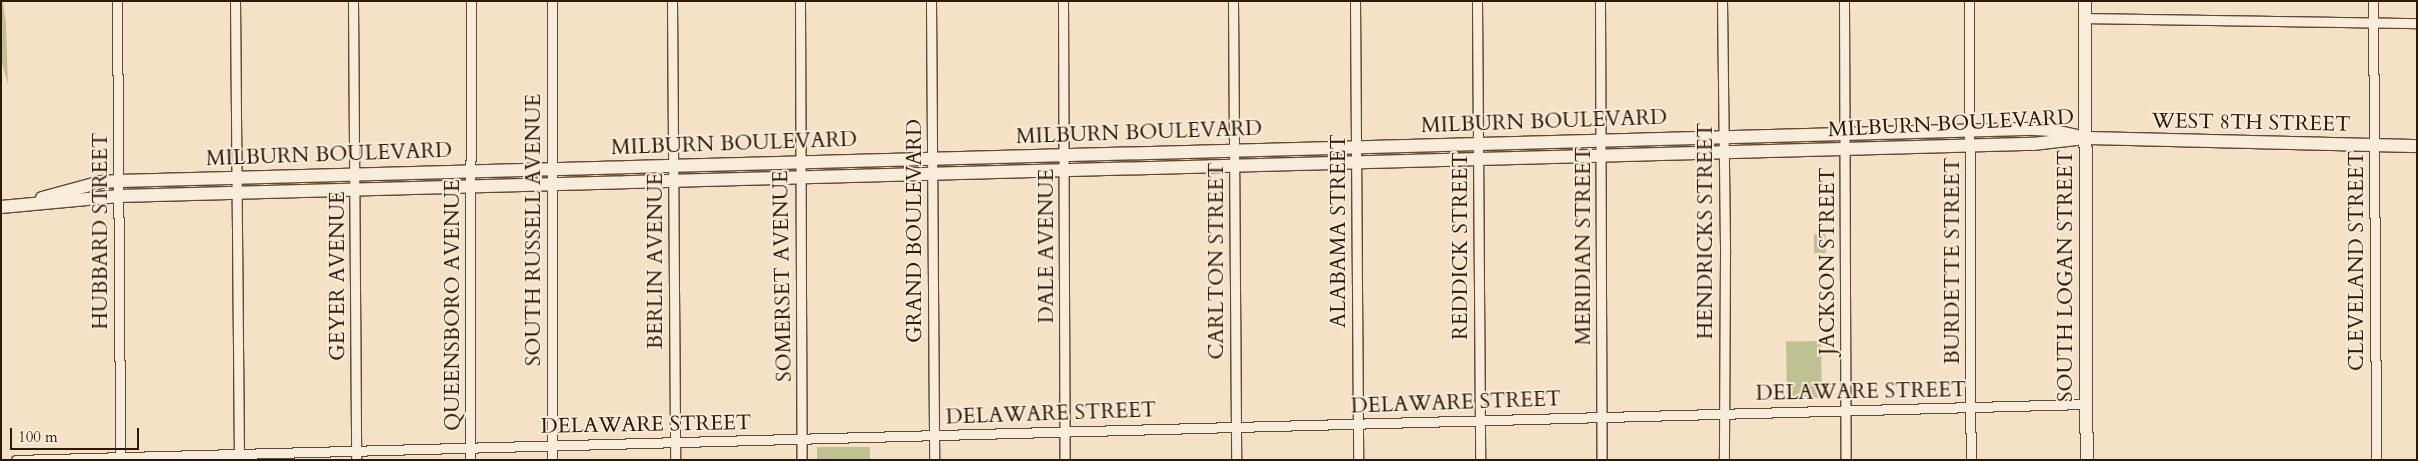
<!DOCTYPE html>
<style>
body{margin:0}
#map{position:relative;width:2418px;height:461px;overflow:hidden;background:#f5e1c6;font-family:Cardo,serif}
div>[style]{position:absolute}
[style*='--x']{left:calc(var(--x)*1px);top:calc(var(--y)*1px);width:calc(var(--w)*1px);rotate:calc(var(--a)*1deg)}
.green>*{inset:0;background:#bec293;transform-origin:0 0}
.roads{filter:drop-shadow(1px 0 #614934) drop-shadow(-1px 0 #614934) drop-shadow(0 1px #614934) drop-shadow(0 -1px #614934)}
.street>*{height:9px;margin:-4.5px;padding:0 4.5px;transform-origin:4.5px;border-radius:4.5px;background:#f8ecda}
.secondary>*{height:12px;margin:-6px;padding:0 6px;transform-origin:6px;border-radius:6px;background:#f8ecda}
span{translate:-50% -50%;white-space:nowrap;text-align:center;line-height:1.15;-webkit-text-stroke:4px #f8ecda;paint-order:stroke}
.street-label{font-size:21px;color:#301604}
.frame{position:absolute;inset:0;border:2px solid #301604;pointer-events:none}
.scale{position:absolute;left:10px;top:428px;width:129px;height:22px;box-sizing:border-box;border:2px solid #301604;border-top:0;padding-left:6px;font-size:15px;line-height:18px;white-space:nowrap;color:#301604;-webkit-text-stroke:4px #f8ecda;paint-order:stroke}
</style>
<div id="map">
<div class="green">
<i style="clip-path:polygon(3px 2px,6px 23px,8px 85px,1px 59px,1px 3px)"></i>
<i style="left:1814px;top:234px;width:12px;height:19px"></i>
<i style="left:1821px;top:341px;width:57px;height:35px;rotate:89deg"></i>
<i style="left:870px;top:447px;width:13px;height:53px;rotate:90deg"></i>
</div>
<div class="roads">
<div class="street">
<i style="--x:117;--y:1;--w:459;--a:89.6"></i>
<i style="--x:235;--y:1;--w:459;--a:89.5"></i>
<i style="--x:353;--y:1;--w:459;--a:89.6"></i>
<i style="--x:672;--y:1;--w:459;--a:89.6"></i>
<i style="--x:800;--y:1;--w:459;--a:89.8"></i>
<i style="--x:931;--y:1;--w:459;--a:89.6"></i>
<i style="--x:1063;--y:1;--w:459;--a:89.8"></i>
<i style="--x:1233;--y:1;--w:459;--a:89.6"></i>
<i style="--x:1355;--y:1;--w:459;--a:89.6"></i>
<i style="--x:1477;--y:1;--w:459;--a:89.6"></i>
<i style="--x:1600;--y:1;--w:459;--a:89.8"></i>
<i style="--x:1722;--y:1;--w:252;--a:89.3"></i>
<i style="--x:1725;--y:253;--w:207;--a:90.3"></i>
<i style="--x:1844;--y:1;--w:459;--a:89.8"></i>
<i style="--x:1969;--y:1;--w:459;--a:89.8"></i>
<i style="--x:2373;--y:1;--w:459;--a:89.6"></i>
<i style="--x:2085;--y:18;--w:332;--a:0.9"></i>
<i style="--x:16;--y:460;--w:2072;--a:-1.55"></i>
<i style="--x:470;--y:460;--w:459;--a:-89.9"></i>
<i style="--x:552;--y:460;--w:459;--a:-90"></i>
</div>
<div class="secondary">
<i style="--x:2085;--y:1;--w:459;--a:89.8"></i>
<i style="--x:42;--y:198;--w:61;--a:-15.2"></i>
<i style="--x:101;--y:182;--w:18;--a:-3"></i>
<i style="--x:119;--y:181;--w:1916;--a:-1.56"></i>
<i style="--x:2034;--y:129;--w:17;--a:3"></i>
<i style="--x:2051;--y:130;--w:28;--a:13"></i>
<i style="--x:1;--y:207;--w:119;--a:-5.3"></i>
<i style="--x:119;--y:196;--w:1915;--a:-1.56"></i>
<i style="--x:2033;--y:144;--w:52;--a:-6.6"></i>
<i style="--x:2085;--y:138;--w:332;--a:1.4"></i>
</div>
</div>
<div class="street-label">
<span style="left:1544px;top:122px;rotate:-2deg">MILBURN BOULEVARD</span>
<span style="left:2251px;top:123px;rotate:1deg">WEST 8TH STREET</span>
<span style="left:1951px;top:124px;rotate:-3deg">MILBURN BOULEVARD</span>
<span style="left:1139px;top:133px;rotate:-2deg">MILBURN BOULEVARD</span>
<span style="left:734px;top:144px;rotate:-2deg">MILBURN BOULEVARD</span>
<span style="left:329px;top:155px;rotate:-2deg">MILBURN BOULEVARD</span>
<span style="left:534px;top:230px;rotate:-90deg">SOUTH RUSSELL AVENUE</span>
<span style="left:101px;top:231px;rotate:-90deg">HUBBARD STREET</span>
<span style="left:915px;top:231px;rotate:-90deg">GRAND BOULEVARD</span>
<span style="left:1339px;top:231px;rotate:-90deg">ALABAMA STREET</span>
<span style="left:1706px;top:231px;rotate:-90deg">HENDRICKS STREET</span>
<span style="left:1047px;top:246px;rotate:-90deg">DALE AVENUE</span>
<span style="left:1461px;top:246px;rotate:-90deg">REDDICK STREET</span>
<span style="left:1584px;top:246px;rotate:-90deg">MERIDIAN STREET</span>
<span style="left:656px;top:261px;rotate:-90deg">BERLIN AVENUE</span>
<span style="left:1217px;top:261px;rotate:-90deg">CARLTON STREET</span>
<span style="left:1828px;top:261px;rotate:-90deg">JACKSON STREET</span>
<span style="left:1953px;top:261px;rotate:-90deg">BURDETTE STREET</span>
<span style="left:2357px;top:261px;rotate:-90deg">CLEVELAND STREET</span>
<span style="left:338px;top:276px;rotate:-90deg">GEYER AVENUE</span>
<span style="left:783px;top:276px;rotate:-91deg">SOMERSET AVENUE</span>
<span style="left:2066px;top:276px;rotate:-90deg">SOUTH LOGAN STREET</span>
<span style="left:453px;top:305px;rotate:-90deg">QUEENSBORO AVENUE</span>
<span style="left:1861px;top:392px;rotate:-1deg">DELAWARE STREET</span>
<span style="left:1456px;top:403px;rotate:-2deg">DELAWARE STREET</span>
<span style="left:1051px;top:414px;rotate:-2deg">DELAWARE STREET</span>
<span style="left:646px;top:425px;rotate:-1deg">DELAWARE STREET</span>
</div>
<div class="frame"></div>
<div class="scale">100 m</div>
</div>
